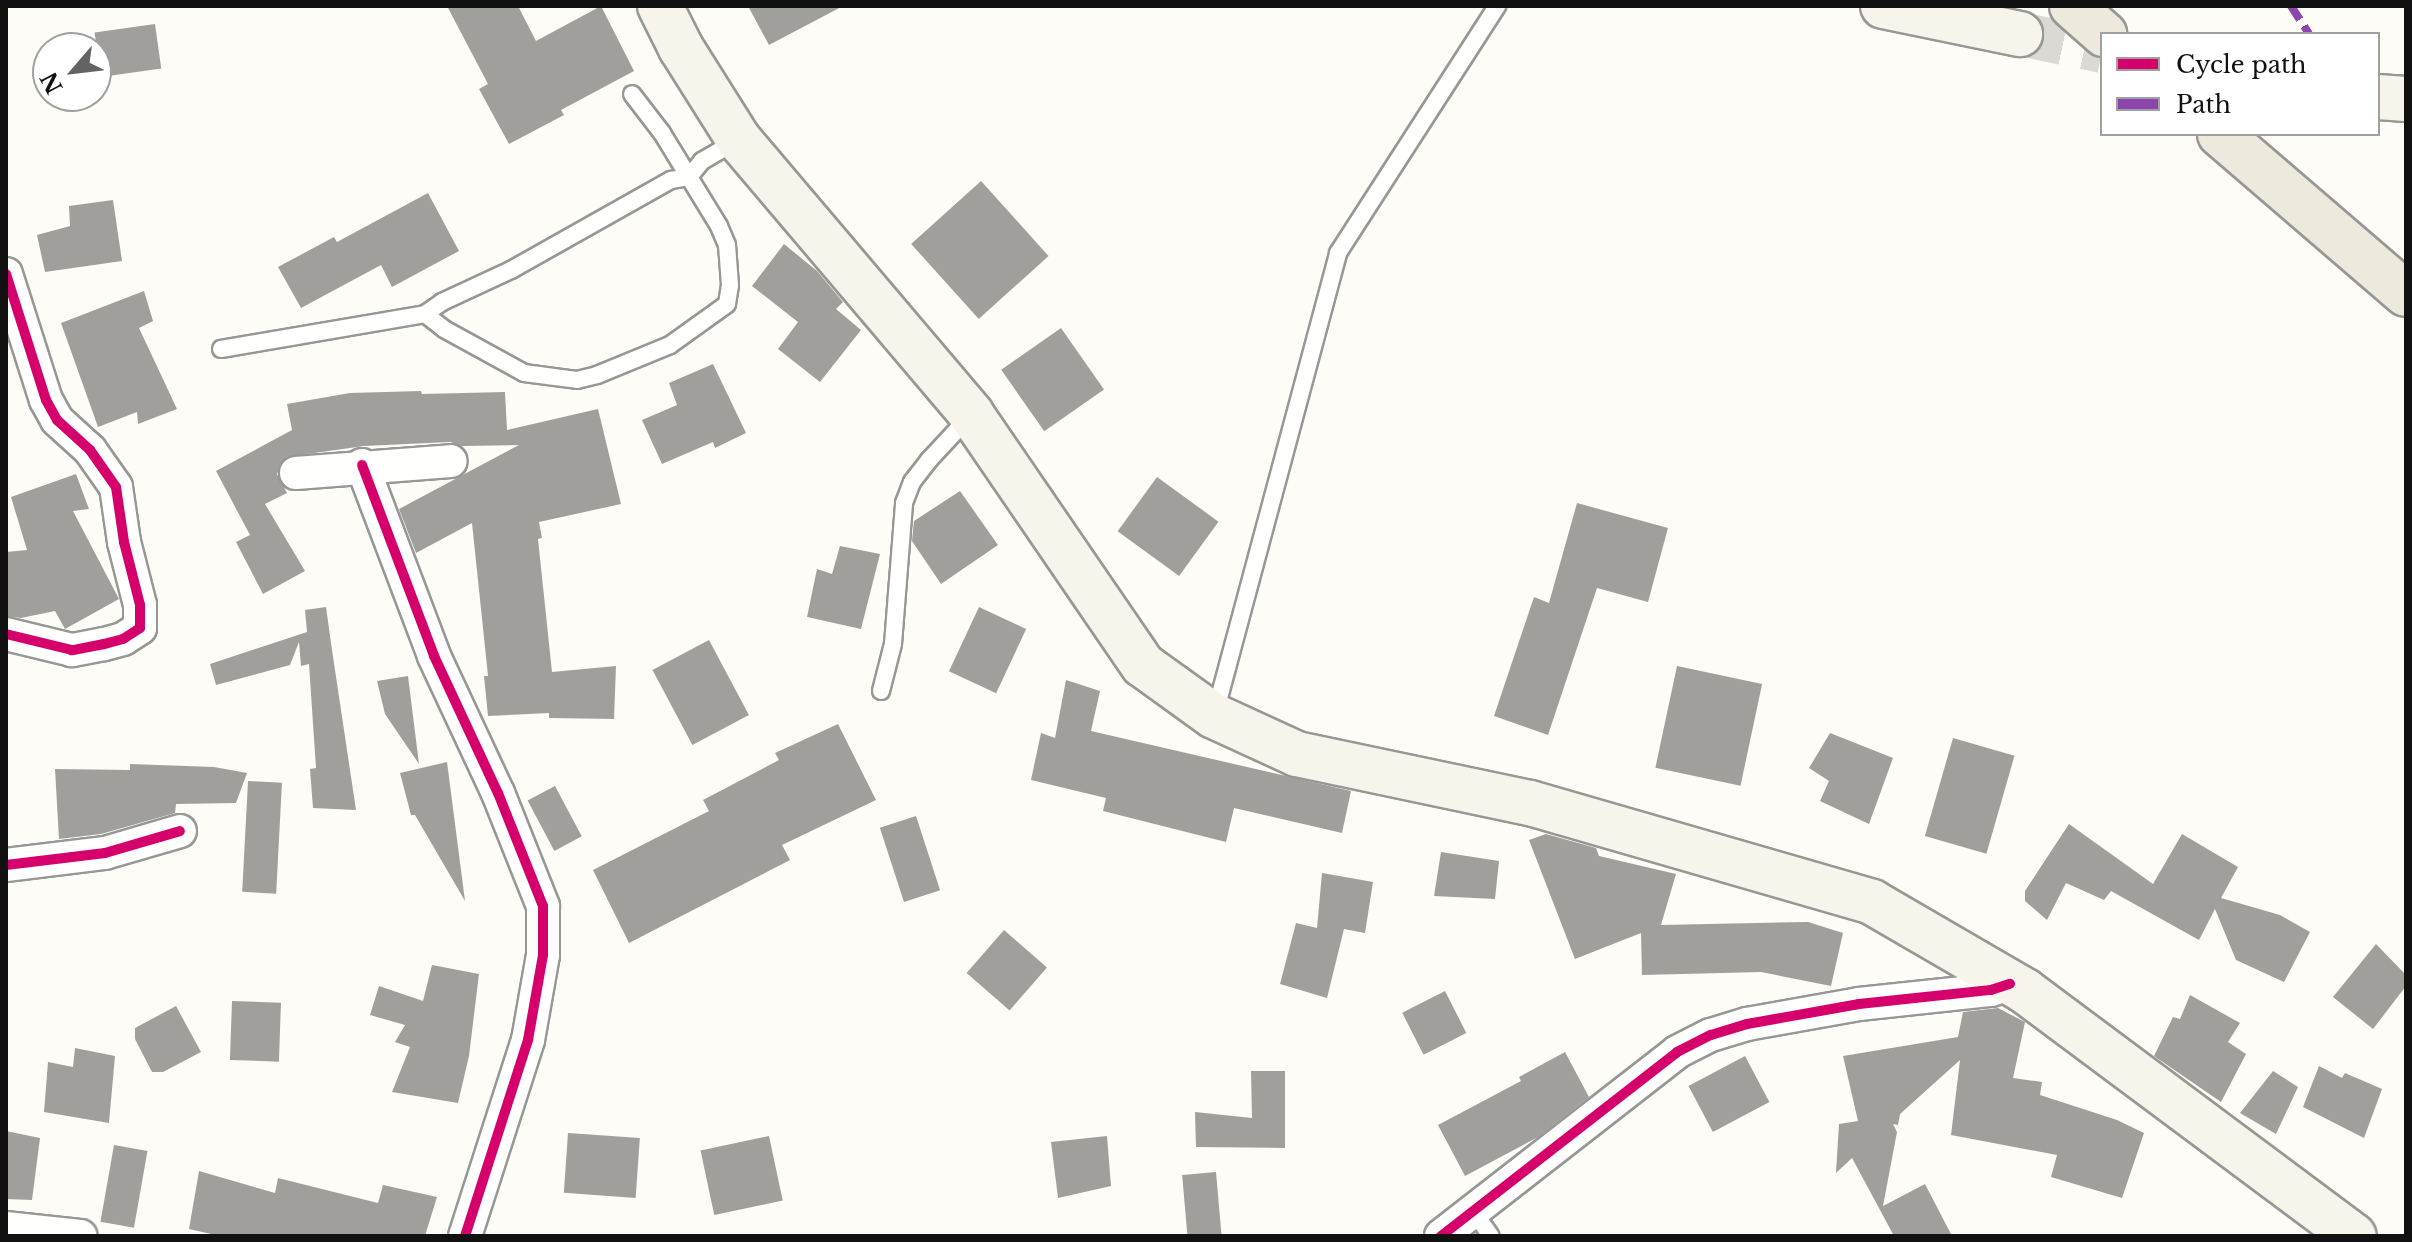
<!DOCTYPE html>
<style>
body{margin:0}
#map{position:relative;width:2412px;height:1242px;overflow:hidden;background:#fdfcf7;font-family:"Libre Baskerville",serif}
div>[style]{position:absolute}
[style*='--x']{left:calc(var(--x)*1px);top:calc(var(--y)*1px);width:calc(var(--w)*1px);rotate:calc(var(--a)*1deg)}
.building>*{inset:0;background:#a19f9c;transform-origin:0 0}
.secondary-tunnel>*{height:44px;margin-top:-22px;transform-origin:0;background:repeating-linear-gradient(90deg,#dad9d4 0 44px,transparent 0 66px)}
.roads{filter:drop-shadow(2px 0 #979795) drop-shadow(-2px 0 #979795) drop-shadow(0 2px #979795) drop-shadow(0 -2px #979795)}
.lane>*{height:16px;margin:-8px;padding:0 8px;transform-origin:8px;border-radius:8px;background:#fffffe}
.street>*{height:32px;margin:-16px;padding:0 16px;transform-origin:16px;border-radius:16px;background:#fffffe}
.secondary>*{height:44px;margin:-22px;padding:0 22px;transform-origin:22px;border-radius:22px;background:#f6f4eb}
.primary>*{height:44px;margin:-22px;padding:0 22px;transform-origin:22px;border-radius:22px;background:#ede9dc}
.quiet>*{height:8px;margin-top:-4px;transform-origin:0;background:repeating-linear-gradient(90deg,#8e44ad 0 16px,transparent 0 24px)}
.cycleway>*{height:10px;margin:-5px;padding:0 5px;transform-origin:5px;border-radius:5px;background:#d6006c}
span{translate:-50% -50%;white-space:nowrap;text-align:center;line-height:1.15;-webkit-text-stroke:8px #fff;paint-order:stroke}
.frame{position:absolute;inset:0;border:8px solid #111;pointer-events:none}
.legend{position:absolute;left:2100px;top:32px;width:280px;height:104px;box-sizing:border-box;background:#fff;border:2px solid #a0a0a0;margin:0;padding:10px 14px;list-style:none;font-size:24px;color:#111}
.legend li{display:flex;align-items:center;gap:16px;height:40px}
.legend b{width:40px;border:2px solid #a0a0a0}
.north{position:absolute;left:32px;top:32px;width:80px;height:80px;box-sizing:border-box;background:#fff;border:2px solid #a0a0a0;border-radius:50%;rotate:242deg;font-size:22px;font-weight:700;line-height:32px;text-align:center;color:#111}
.north::after{content:'';display:block;margin:auto;width:28px;height:36px;background:#646362;clip-path:polygon(50% 0,100% 100%,50% 72%,0 100%)}
</style>
<div id="map">
<div class="building">
<i style="clip-path:polygon(447px 6px,518px 6px,536px 41px,601px 6px,634px 71px,561px 110px,564px 115px,509px 144px,479px 89px,488px 84px)"></i>
<i style="clip-path:polygon(748px 6px,843px 6px,769px 45px)"></i>
<i style="left:155px;top:24px;width:45px;height:61px;rotate:82deg"></i>
<i style="left:981px;top:181px;width:101px;height:94px;rotate:48deg"></i>
<i style="clip-path:polygon(428px 193px,459px 251px,392px 287px,381px 265px,301px 308px,278px 267px,334px 237px,337px 242px)"></i>
<i style="clip-path:polygon(113px 200px,122px 261px,45px 272px,37px 235px,70px 226px,69px 206px)"></i>
<i style="clip-path:polygon(784px 244px,817px 271px,843px 302px,836px 309px,861px 330px,820px 382px,778px 349px,798px 322px,752px 286px)"></i>
<i style="clip-path:polygon(144px 291px,153px 321px,139px 328px,177px 409px,138px 424px,137px 412px,98px 427px,61px 323px)"></i>
<i style="left:1061px;top:328px;width:75px;height:73px;rotate:55deg"></i>
<i style="clip-path:polygon(713px 364px,746px 433px,715px 448px,713px 442px,662px 464px,642px 420px,677px 405px,669px 383px)"></i>
<i style="clip-path:polygon(421px 391px,422px 394px,505px 392px,507px 430px,598px 409px,621px 504px,539px 522px,542px 538px,538px 539px,552px 672px,616px 666px,614px 719px,549px 718px,549px 713px,488px 716px,484px 676px,488px 676px,472px 523px,416px 553px,399px 509px,519px 445px,462px 446px,450px 442px,364px 446px,286px 457px,277px 474px,287px 493px,265px 504px,305px 571px,263px 594px,236px 542px,250px 535px,216px 471px,292px 430px,287px 404px,350px 393px)"></i>
<i style="clip-path:polygon(76px 474px,89px 509px,73px 511px,119px 599px,65px 629px,55px 611px,21px 618px,6px 616px,6px 552px,27px 550px,11px 497px)"></i>
<i style="left:1157px;top:477px;width:76px;height:67px;rotate:36deg"></i>
<i style="clip-path:polygon(960px 491px,998px 545px,941px 584px,912px 541px,914px 521px)"></i>
<i style="clip-path:polygon(1577px 503px,1668px 528px,1648px 602px,1597px 588px,1548px 735px,1494px 716px,1534px 597px,1549px 603px)"></i>
<i style="clip-path:polygon(840px 546px,880px 554px,861px 629px,807px 617px,817px 569px,832px 574px)"></i>
<i style="clip-path:polygon(326px 607px,332px 650px,356px 810px,313px 808px,310px 769px,316px 768px,309px 664px,301px 666px,299px 642px,290px 665px,216px 685px,210px 664px,307px 632px,305px 610px)"></i>
<i style="left:979px;top:607px;width:52px;height:71px;rotate:25deg"></i>
<i style="left:709px;top:640px;width:85px;height:64px;rotate:62deg"></i>
<i style="left:1677px;top:666px;width:87px;height:104px;rotate:12deg"></i>
<i style="clip-path:polygon(408px 676px,419px 764px,385px 714px,377px 681px)"></i>
<i style="clip-path:polygon(1066px 680px,1100px 691px,1091px 731px,1351px 791px,1342px 833px,1234px 808px,1226px 842px,1103px 811px,1106px 798px,1031px 780px,1041px 733px,1055px 738px)"></i>
<i style="clip-path:polygon(838px 724px,876px 800px,782px 845px,790px 860px,629px 943px,593px 870px,709px 811px,703px 800px,779px 760px,775px 753px)"></i>
<i style="clip-path:polygon(1830px 733px,1893px 758px,1869px 824px,1820px 801px,1829px 781px,1809px 768px)"></i>
<i style="left:1953px;top:738px;width:64px;height:102px;rotate:16deg"></i>
<i style="clip-path:polygon(447px 762px,465px 901px,415px 815px,411px 815px,400px 773px)"></i>
<i style="clip-path:polygon(130px 764px,214px 767px,247px 773px,236px 803px,176px 804px,175px 813px,101px 834px,59px 839px,55px 769px,130px 770px)"></i>
<i style="left:248px;top:781px;width:34px;height:111px;rotate:3deg"></i>
<i style="left:555px;top:786px;width:57px;height:31px;rotate:62deg"></i>
<i style="left:916px;top:816px;width:78px;height:38px;rotate:72deg"></i>
<i style="clip-path:polygon(2069px 824px,2153px 884px,2182px 834px,2238px 867px,2221px 898px,2280px 915px,2310px 932px,2284px 982px,2236px 960px,2215px 909px,2199px 940px,2111px 891px,2104px 900px,2066px 883px,2047px 920px,2025px 901px,2025px 891px)"></i>
<i style="clip-path:polygon(1546px 834px,1596px 848px,1599px 856px,1676px 874px,1661px 925px,1808px 922px,1843px 933px,1831px 986px,1761px 972px,1642px 975px,1641px 933px,1575px 959px,1529px 840px)"></i>
<i style="clip-path:polygon(1441px 852px,1499px 861px,1495px 899px,1434px 896px)"></i>
<i style="clip-path:polygon(1322px 873px,1373px 882px,1365px 933px,1344px 929px,1327px 998px,1280px 984px,1296px 923px,1317px 928px)"></i>
<i style="left:1004px;top:930px;width:57px;height:57px;rotate:41deg"></i>
<i style="clip-path:polygon(2376px 944px,2406px 975px,2406px 986px,2373px 1029px,2333px 997px)"></i>
<i style="clip-path:polygon(432px 965px,479px 974px,469px 1056px,458px 1103px,392px 1092px,410px 1047px,395px 1042px,405px 1025px,370px 1015px,379px 986px,423px 1001px)"></i>
<i style="left:1445px;top:991px;width:47px;height:48px;rotate:63deg"></i>
<i style="clip-path:polygon(2190px 995px,2240px 1023px,2228px 1042px,2246px 1054px,2221px 1102px,2154px 1056px,2173px 1017px,2180px 1019px)"></i>
<i style="left:232px;top:1001px;width:49px;height:59px;rotate:2deg"></i>
<i style="clip-path:polygon(176px 1006px,201px 1052px,163px 1072px,152px 1072px,135px 1039px,135px 1028px)"></i>
<i style="clip-path:polygon(1998px 1008px,2025px 1022px,2013px 1078px,2042px 1082px,2040px 1095px,2117px 1120px,2144px 1133px,2122px 1198px,2051px 1177px,2057px 1155px,1951px 1135px,1960px 1060px,1900px 1114px,1898px 1125px,1893px 1124px,1897px 1132px,1883px 1206px,1925px 1184px,1952px 1236px,1894px 1236px,1852px 1158px,1836px 1173px,1839px 1124px,1858px 1121px,1843px 1056px,1958px 1037px,1963px 1012px)"></i>
<i style="clip-path:polygon(75px 1048px,115px 1056px,109px 1123px,44px 1112px,48px 1062px,73px 1067px)"></i>
<i style="clip-path:polygon(1565px 1052px,1589px 1097px,1538px 1137px,1465px 1176px,1438px 1125px,1521px 1081px,1519px 1077px)"></i>
<i style="left:1745px;top:1056px;width:52px;height:64px;rotate:62deg"></i>
<i style="clip-path:polygon(2319px 1066px,2342px 1078px,2345px 1073px,2382px 1089px,2364px 1138px,2303px 1107px)"></i>
<i style="clip-path:polygon(1251px 1071px,1285px 1071px,1285px 1148px,1196px 1147px,1195px 1112px,1252px 1118px)"></i>
<i style="clip-path:polygon(2273px 1071px,2298px 1087px,2276px 1134px,2240px 1113px)"></i>
<i style="clip-path:polygon(6px 1131px,40px 1138px,32px 1200px,6px 1199px)"></i>
<i style="left:568px;top:1133px;width:72px;height:60px;rotate:4deg"></i>
<i style="left:769px;top:1136px;width:66px;height:70px;rotate:78deg"></i>
<i style="clip-path:polygon(1107px 1136px,1111px 1186px,1058px 1198px,1051px 1142px)"></i>
<i style="left:114px;top:1145px;width:34px;height:78px;rotate:10deg"></i>
<i style="clip-path:polygon(199px 1171px,275px 1193px,278px 1178px,378px 1203px,383px 1185px,437px 1197px,425px 1236px,220px 1236px,189px 1229px)"></i>
<i style="left:1216px;top:1172px;width:64px;height:34px;rotate:85deg"></i>
</div>
<div class="secondary-tunnel">
<i style="--x:2020;--y:34;--w:84;--a:11.7"></i>
</div>
<div class="roads">
<div class="lane">
<i style="--x:425;--y:314;--w:24;--a:38"></i>
<i style="--x:444;--y:329;--w:91;--a:28.8"></i>
<i style="--x:524;--y:373;--w:53;--a:7.5"></i>
<i style="--x:577;--y:380;--w:21;--a:-14"></i>
<i style="--x:597;--y:375;--w:79;--a:-22.3"></i>
<i style="--x:670;--y:345;--w:70;--a:-35.7"></i>
<i style="--x:727;--y:304;--w:19;--a:-81"></i>
<i style="--x:730;--y:285;--w:40;--a:-94.3"></i>
<i style="--x:727;--y:245;--w:21;--a:-113"></i>
<i style="--x:719;--y:226;--w:109;--a:-121.5"></i>
<i style="--x:662;--y:133;--w:49;--a:-127.6"></i>
<i style="--x:221;--y:349;--w:207;--a:-9.7"></i>
<i style="--x:425;--y:314;--w:21;--a:-35"></i>
<i style="--x:442;--y:302;--w:76;--a:-24.9"></i>
<i style="--x:511;--y:270;--w:184;--a:-29.4"></i>
<i style="--x:671;--y:180;--w:18;--a:-9"></i>
<i style="--x:689;--y:177;--w:21;--a:-51"></i>
<i style="--x:702;--y:161;--w:42;--a:-30.3"></i>
<i style="--x:881;--y:691;--w:49;--a:-75.7"></i>
<i style="--x:893;--y:644;--w:141;--a:-85.5"></i>
<i style="--x:904;--y:503;--w:22;--a:-69"></i>
<i style="--x:912;--y:482;--w:28;--a:-52"></i>
<i style="--x:929;--y:460;--w:62;--a:-47"></i>
<i style="--x:1215;--y:713;--w:476;--a:-75"></i>
<i style="--x:1338;--y:253;--w:294;--a:-57.2"></i>
<i style="--x:1474;--y:1212;--w:29;--a:55"></i>
</div>
<div class="street">
<i style="--x:6;--y:274;--w:132;--a:72.4"></i>
<i style="--x:46;--y:400;--w:23;--a:61"></i>
<i style="--x:57;--y:420;--w:45;--a:42.3"></i>
<i style="--x:90;--y:450;--w:45;--a:54.9"></i>
<i style="--x:116;--y:487;--w:56;--a:81.7"></i>
<i style="--x:124;--y:542;--w:65;--a:75.7"></i>
<i style="--x:140;--y:605;--w:23;--a:90"></i>
<i style="--x:140;--y:628;--w:20;--a:147"></i>
<i style="--x:123;--y:639;--w:20;--a:165"></i>
<i style="--x:104;--y:644;--w:33;--a:169"></i>
<i style="--x:72;--y:650;--w:68;--a:-166.4"></i>
<i style="--x:362;--y:465;--w:204;--a:69.3"></i>
<i style="--x:434;--y:656;--w:151;--a:65"></i>
<i style="--x:498;--y:793;--w:122;--a:68.3"></i>
<i style="--x:543;--y:906;--w:49;--a:90"></i>
<i style="--x:543;--y:955;--w:86;--a:100"></i>
<i style="--x:528;--y:1040;--w:206;--a:107.8"></i>
<i style="--x:296;--y:473;--w:155;--a:-4.4"></i>
<i style="--x:6;--y:865;--w:100;--a:-6.9"></i>
<i style="--x:105;--y:853;--w:78;--a:-16.3"></i>
<i style="--x:6;--y:1228;--w:75;--a:6.1"></i>
<i style="--x:1441;--y:1236;--w:299;--a:-37.9"></i>
<i style="--x:1677;--y:1052;--w:38;--a:-27"></i>
<i style="--x:1711;--y:1035;--w:38;--a:-17"></i>
<i style="--x:1747;--y:1024;--w:114;--a:-10.1"></i>
<i style="--x:1859;--y:1004;--w:133;--a:-6.1"></i>
<i style="--x:1991;--y:990;--w:20;--a:-18"></i>
</div>
<div class="secondary">
<i style="--x:660;--y:6;--w:47;--a:63.4"></i>
<i style="--x:681;--y:48;--w:109;--a:57.8"></i>
<i style="--x:739;--y:140;--w:359;--a:49.7"></i>
<i style="--x:971;--y:414;--w:304;--a:55.6"></i>
<i style="--x:1143;--y:665;--w:87;--a:35.7"></i>
<i style="--x:1214;--y:716;--w:91;--a:24.6"></i>
<i style="--x:1297;--y:754;--w:238;--a:11.9"></i>
<i style="--x:1530;--y:803;--w:356;--a:16.1"></i>
<i style="--x:1872;--y:902;--w:177;--a:30.2"></i>
<i style="--x:2025;--y:991;--w:410;--a:36.7"></i>
<i style="--x:1883;--y:6;--w:140;--a:11.6"></i>
<i style="--x:2378;--y:97;--w:28;--a:4"></i>
</div>
<div class="primary">
<i style="--x:2072;--y:6;--w:43;--a:41.2"></i>
<i style="--x:2220;--y:134;--w:245;--a:40.7"></i>
</div>
</div>
<div class="quiet">
<i style="--x:2291;--y:6;--w:33;--a:57"></i>
</div>
<div class="cycleway">
<i style="--x:6;--y:274;--w:132;--a:72.4"></i>
<i style="--x:46;--y:400;--w:23;--a:61"></i>
<i style="--x:57;--y:420;--w:45;--a:42.3"></i>
<i style="--x:90;--y:450;--w:45;--a:54.9"></i>
<i style="--x:116;--y:487;--w:56;--a:81.7"></i>
<i style="--x:124;--y:542;--w:65;--a:75.7"></i>
<i style="--x:140;--y:605;--w:23;--a:90"></i>
<i style="--x:140;--y:628;--w:20;--a:147"></i>
<i style="--x:123;--y:639;--w:20;--a:165"></i>
<i style="--x:104;--y:644;--w:33;--a:169"></i>
<i style="--x:72;--y:650;--w:68;--a:-166.4"></i>
<i style="--x:362;--y:465;--w:204;--a:69.3"></i>
<i style="--x:434;--y:656;--w:151;--a:65"></i>
<i style="--x:498;--y:793;--w:122;--a:68.3"></i>
<i style="--x:543;--y:906;--w:49;--a:90"></i>
<i style="--x:543;--y:955;--w:86;--a:100"></i>
<i style="--x:528;--y:1040;--w:206;--a:107.8"></i>
<i style="--x:6;--y:865;--w:100;--a:-6.9"></i>
<i style="--x:105;--y:853;--w:78;--a:-16.3"></i>
<i style="--x:1441;--y:1236;--w:299;--a:-37.9"></i>
<i style="--x:1677;--y:1052;--w:38;--a:-27"></i>
<i style="--x:1711;--y:1035;--w:38;--a:-17"></i>
<i style="--x:1747;--y:1024;--w:114;--a:-10.1"></i>
<i style="--x:1859;--y:1004;--w:133;--a:-6.1"></i>
<i style="--x:1991;--y:990;--w:20;--a:-18"></i>
</div>
<div class="frame"></div>
<ul class="legend">
<li><b style="height:10px;background:#d6006c"></b>Cycle path</li>
<li><b style="height:10px;background:#8e44ad"></b>Path</li>
</ul>
<div class="north">N</div>
</div>
